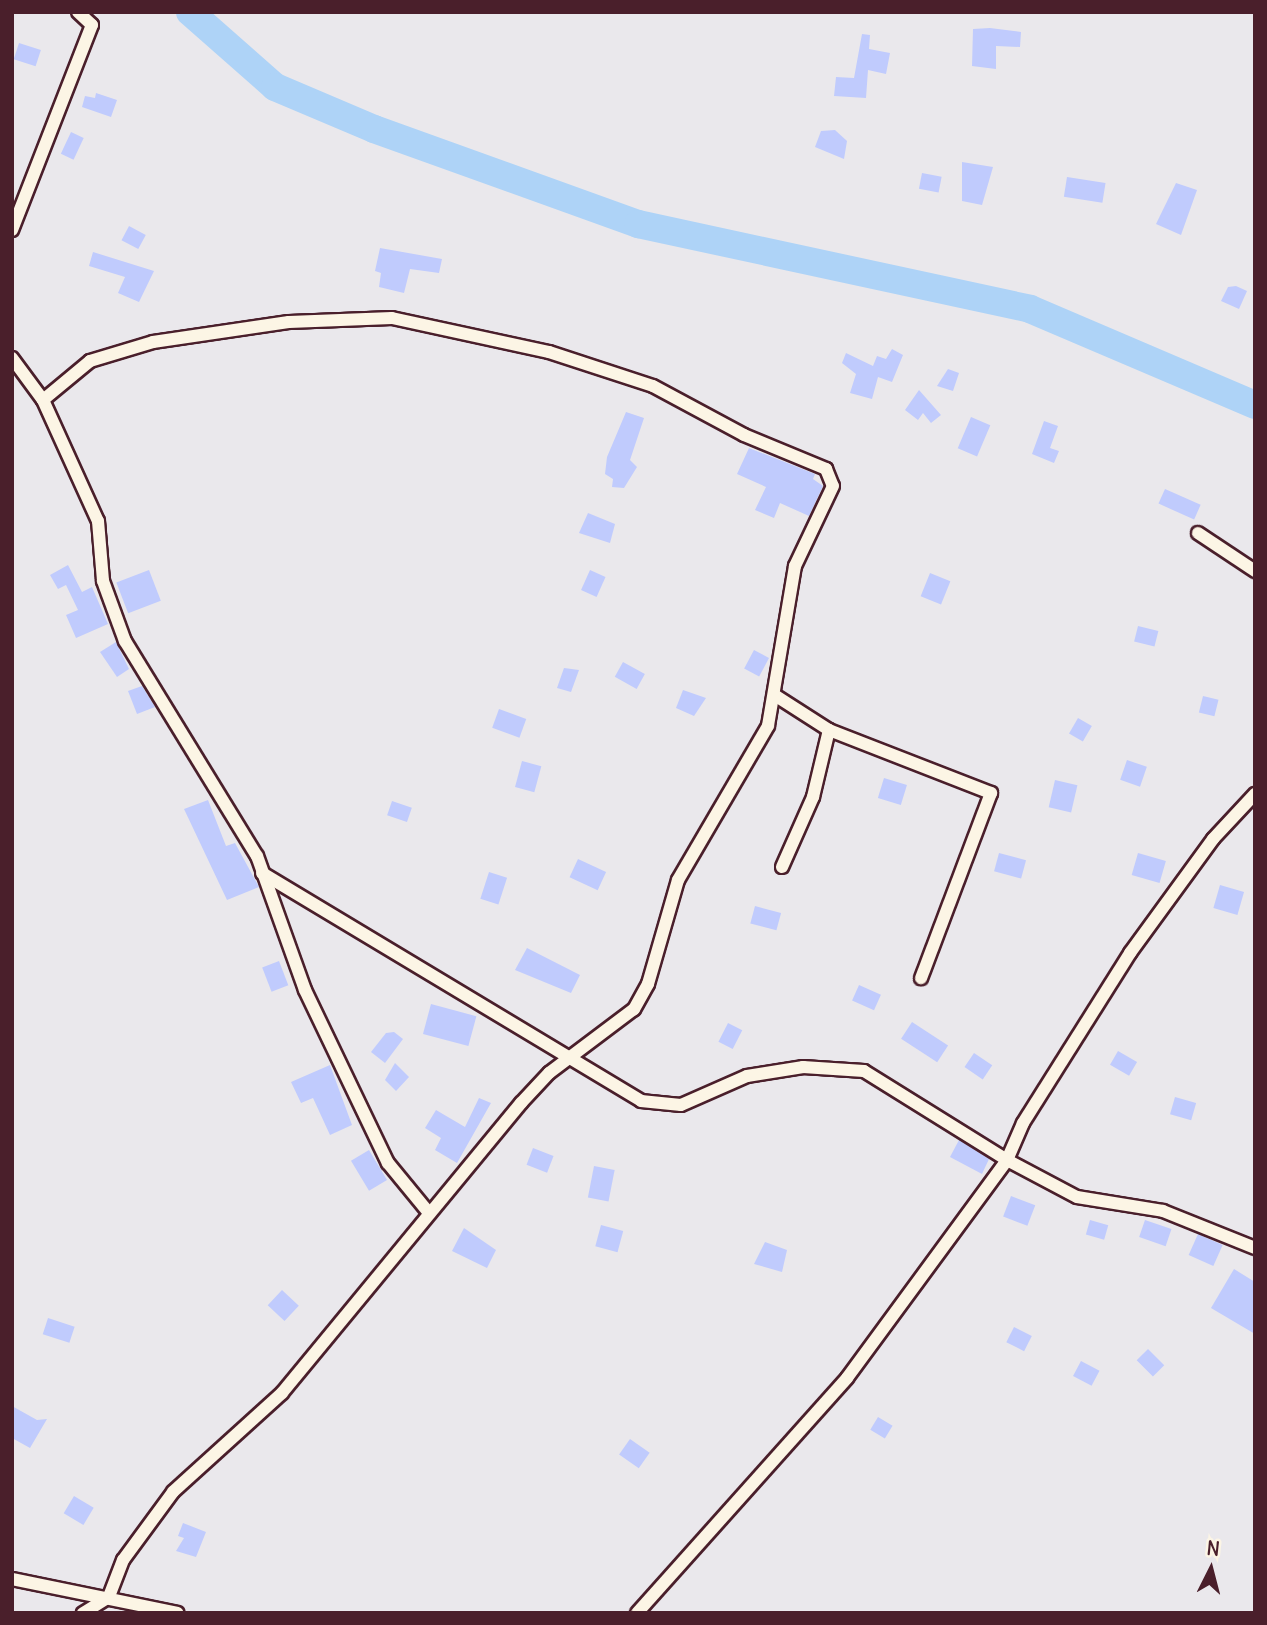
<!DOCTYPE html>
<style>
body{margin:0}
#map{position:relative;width:1267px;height:1625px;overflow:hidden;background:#eae8ec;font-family:Delius,sans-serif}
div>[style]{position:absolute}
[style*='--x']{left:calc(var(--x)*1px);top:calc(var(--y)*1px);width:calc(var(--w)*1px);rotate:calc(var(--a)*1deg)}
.river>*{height:28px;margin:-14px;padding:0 14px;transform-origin:14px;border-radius:14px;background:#aed3f7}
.building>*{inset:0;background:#c0cbfd;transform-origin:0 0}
.roads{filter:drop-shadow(2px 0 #4a1f2b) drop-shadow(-2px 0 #4a1f2b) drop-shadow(0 2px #4a1f2b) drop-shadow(0 -2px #4a1f2b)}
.street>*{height:12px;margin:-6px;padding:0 6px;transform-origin:6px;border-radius:6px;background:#fcf5e5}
span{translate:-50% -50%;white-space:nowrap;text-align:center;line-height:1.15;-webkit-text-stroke:6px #fcf5e5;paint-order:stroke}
.frame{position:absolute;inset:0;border:14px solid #4a1f2b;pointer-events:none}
.north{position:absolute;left:1176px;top:1534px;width:70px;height:70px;-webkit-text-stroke:5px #fcf5e5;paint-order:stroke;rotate:6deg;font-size:19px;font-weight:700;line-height:28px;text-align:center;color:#4a1f2b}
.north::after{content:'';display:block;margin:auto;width:24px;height:32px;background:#4a1f2b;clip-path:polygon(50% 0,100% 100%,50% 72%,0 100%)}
</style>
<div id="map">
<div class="river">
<i style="--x:190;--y:12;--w:113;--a:41.4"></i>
<i style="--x:275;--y:87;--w:108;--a:23"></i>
<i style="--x:374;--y:129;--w:281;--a:19.8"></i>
<i style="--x:638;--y:224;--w:401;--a:12.2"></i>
<i style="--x:1030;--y:309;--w:245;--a:23.1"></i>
</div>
<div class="building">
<i style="clip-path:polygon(990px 28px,1021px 32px,1020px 47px,996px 46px,996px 69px,972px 66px,973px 29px)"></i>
<i style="clip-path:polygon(862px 34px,870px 35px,869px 49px,890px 53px,886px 74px,868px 70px,866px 98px,834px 96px,836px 77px,854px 78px)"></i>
<i style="left:19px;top:43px;width:23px;height:17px;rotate:18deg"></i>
<i style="clip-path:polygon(96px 93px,117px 100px,111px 117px,82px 107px,85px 96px,95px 98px)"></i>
<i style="clip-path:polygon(835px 130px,847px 141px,844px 159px,815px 147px,821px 131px)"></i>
<i style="left:71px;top:132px;width:14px;height:24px;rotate:25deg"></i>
<i style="clip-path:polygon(962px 162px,993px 167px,982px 205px,962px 201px)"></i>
<i style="left:922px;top:173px;width:20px;height:16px;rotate:11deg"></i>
<i style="left:1067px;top:177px;width:39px;height:20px;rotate:9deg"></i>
<i style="clip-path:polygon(1176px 183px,1197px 190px,1181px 235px,1156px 224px)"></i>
<i style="left:129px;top:226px;width:19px;height:16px;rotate:28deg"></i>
<i style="clip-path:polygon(380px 248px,442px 259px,439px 273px,410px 269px,404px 293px,379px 287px,381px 273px,375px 271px)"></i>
<i style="clip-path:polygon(93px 252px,154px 271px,139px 302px,118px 293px,125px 277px,89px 266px)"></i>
<i style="clip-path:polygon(1236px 286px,1247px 291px,1239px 309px,1221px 301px,1228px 287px)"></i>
<i style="clip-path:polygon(892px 349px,903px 355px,892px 382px,878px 377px,872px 399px,850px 393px,856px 374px,842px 363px,846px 353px,873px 366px,877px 356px,886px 359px)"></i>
<i style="clip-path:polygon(948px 369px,959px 373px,953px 391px,937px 386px)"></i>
<i style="clip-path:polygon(919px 390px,941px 415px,931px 423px,923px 413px,918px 420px,905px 410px)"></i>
<i style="clip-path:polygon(626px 412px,644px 418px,630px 460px,637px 467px,624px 488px,612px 487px,613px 479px,605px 474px,607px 457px)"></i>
<i style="left:971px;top:417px;width:21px;height:34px;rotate:23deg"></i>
<i style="clip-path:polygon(1044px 421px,1058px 426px,1050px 448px,1059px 451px,1054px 463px,1032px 454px)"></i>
<i style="clip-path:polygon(749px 448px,815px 474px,813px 479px,823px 486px,809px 516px,780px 503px,774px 518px,755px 510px,766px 487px,737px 474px)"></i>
<i style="left:1165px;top:489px;width:39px;height:16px;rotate:24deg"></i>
<i style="clip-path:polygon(588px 513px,615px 524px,610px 543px,579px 533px)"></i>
<i style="clip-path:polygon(68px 565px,82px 592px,92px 587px,108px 624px,76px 638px,66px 615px,78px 610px,66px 585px,58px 589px,50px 575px)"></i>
<i style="left:149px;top:570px;width:33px;height:35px;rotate:69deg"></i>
<i style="left:590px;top:570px;width:17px;height:22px;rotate:24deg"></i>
<i style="left:930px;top:573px;width:22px;height:25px;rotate:22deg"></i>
<i style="left:1138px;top:626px;width:21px;height:16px;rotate:14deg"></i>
<i style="clip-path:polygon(116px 642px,129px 669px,117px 677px,100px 652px)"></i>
<i style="left:754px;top:650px;width:17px;height:21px;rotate:28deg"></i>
<i style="left:623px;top:662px;width:25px;height:17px;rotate:29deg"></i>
<i style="clip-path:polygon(564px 668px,579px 670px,571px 692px,557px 688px)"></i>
<i style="clip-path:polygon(142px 686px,155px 707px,137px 714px,128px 691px)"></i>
<i style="clip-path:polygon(683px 690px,706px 698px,694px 716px,676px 708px)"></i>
<i style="left:1203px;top:696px;width:16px;height:17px;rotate:14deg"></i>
<i style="left:499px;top:709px;width:29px;height:20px;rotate:20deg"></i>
<i style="left:1078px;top:718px;width:16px;height:18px;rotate:30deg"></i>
<i style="left:1127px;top:760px;width:21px;height:21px;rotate:19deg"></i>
<i style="left:522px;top:761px;width:20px;height:27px;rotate:15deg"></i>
<i style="left:884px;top:778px;width:24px;height:21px;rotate:17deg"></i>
<i style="left:1055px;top:780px;width:23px;height:28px;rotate:13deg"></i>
<i style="clip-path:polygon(208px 800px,226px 846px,235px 843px,259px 887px,227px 900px,184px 809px)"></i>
<i style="left:392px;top:801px;width:21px;height:15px;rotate:19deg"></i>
<i style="left:999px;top:853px;width:28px;height:19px;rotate:15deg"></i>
<i style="left:1138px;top:853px;width:29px;height:23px;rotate:16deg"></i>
<i style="left:578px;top:859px;width:31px;height:20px;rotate:25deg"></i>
<i style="left:489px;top:872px;width:19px;height:28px;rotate:18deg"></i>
<i style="left:1220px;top:885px;width:25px;height:24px;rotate:16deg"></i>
<i style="left:755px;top:906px;width:27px;height:18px;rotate:15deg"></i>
<i style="clip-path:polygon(527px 948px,580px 975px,571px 993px,515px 970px)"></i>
<i style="left:279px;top:961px;width:26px;height:18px;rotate:69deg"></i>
<i style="left:859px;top:985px;width:24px;height:17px;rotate:24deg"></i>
<i style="left:431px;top:1004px;width:47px;height:31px;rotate:15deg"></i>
<i style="left:912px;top:1022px;width:43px;height:20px;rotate:33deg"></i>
<i style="left:728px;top:1023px;width:16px;height:21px;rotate:27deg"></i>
<i style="clip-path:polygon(394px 1032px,403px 1039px,385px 1063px,371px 1052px,386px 1033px)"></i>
<i style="left:1118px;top:1051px;width:22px;height:16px;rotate:30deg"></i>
<i style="left:974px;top:1053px;width:22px;height:17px;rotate:34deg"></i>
<i style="clip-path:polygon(395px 1063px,409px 1077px,396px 1091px,385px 1080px)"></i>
<i style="clip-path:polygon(330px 1065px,352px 1125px,330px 1135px,313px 1098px,301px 1103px,291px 1082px)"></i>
<i style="left:1175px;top:1097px;width:22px;height:18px;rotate:16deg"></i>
<i style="clip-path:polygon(479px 1098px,491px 1103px,457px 1163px,435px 1150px,441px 1138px,425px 1128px,436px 1110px,465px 1127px)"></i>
<i style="clip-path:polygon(959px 1140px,989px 1159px,982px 1174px,950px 1157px)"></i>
<i style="left:533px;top:1148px;width:22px;height:18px;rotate:21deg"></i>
<i style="left:369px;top:1150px;width:35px;height:21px;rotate:59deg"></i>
<i style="left:594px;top:1166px;width:21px;height:32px;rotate:11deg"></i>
<i style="left:1011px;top:1196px;width:26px;height:22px;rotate:21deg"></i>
<i style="left:1090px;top:1220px;width:19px;height:15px;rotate:16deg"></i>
<i style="left:1145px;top:1220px;width:28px;height:18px;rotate:19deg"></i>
<i style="left:601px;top:1225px;width:23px;height:22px;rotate:15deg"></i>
<i style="clip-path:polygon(464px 1228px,496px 1250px,487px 1268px,452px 1251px)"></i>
<i style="left:1198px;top:1234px;width:27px;height:23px;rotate:24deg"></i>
<i style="clip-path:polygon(765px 1242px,787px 1250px,782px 1272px,754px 1264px)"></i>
<i style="clip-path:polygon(1234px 1269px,1255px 1282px,1255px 1334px,1211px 1308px)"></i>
<i style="left:282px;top:1290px;width:23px;height:21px;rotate:43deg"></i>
<i style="left:48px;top:1318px;width:28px;height:17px;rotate:18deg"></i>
<i style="left:1014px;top:1327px;width:20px;height:17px;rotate:27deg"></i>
<i style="left:1148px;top:1349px;width:23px;height:16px;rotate:45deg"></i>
<i style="left:1081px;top:1361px;width:21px;height:17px;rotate:28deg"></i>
<i style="clip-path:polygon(12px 1406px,37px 1420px,47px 1419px,30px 1448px,12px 1438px)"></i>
<i style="left:878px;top:1417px;width:17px;height:15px;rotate:31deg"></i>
<i style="left:630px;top:1439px;width:24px;height:19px;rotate:35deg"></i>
<i style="left:74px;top:1496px;width:23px;height:20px;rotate:31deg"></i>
<i style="clip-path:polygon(183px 1523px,206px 1532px,196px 1557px,176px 1551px,184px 1538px,178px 1536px)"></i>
</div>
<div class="roads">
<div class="street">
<i style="--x:12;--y:230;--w:220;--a:-68.7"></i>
<i style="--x:92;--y:25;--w:19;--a:-137"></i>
<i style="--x:12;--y:358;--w:52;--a:53.6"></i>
<i style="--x:43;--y:400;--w:133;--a:65.6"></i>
<i style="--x:98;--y:521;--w:60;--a:85.2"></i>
<i style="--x:103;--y:581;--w:64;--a:69.9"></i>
<i style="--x:125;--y:641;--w:252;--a:58.5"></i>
<i style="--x:257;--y:856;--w:142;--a:70.3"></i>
<i style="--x:305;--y:990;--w:192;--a:64.4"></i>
<i style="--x:388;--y:1163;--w:65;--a:50.6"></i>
<i style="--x:43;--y:400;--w:61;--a:-39.7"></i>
<i style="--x:90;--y:361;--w:66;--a:-16.8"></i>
<i style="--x:153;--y:342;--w:137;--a:-8.4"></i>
<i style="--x:289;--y:322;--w:103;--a:-2.2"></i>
<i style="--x:392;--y:318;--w:161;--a:12.2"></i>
<i style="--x:549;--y:352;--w:109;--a:18.1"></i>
<i style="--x:653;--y:386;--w:103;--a:28.3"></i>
<i style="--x:744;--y:435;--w:89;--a:22.5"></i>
<i style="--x:826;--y:469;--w:18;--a:68"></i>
<i style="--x:833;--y:486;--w:89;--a:115.4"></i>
<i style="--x:795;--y:566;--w:162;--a:99.6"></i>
<i style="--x:768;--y:726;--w:178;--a:120.3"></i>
<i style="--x:678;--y:880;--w:108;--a:106.1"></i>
<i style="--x:648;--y:984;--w:29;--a:119"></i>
<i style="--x:634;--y:1009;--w:106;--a:143"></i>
<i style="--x:549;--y:1073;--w:41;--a:133"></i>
<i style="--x:521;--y:1103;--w:376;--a:129.5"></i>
<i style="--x:282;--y:1393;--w:147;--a:137.8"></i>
<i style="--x:173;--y:1492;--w:84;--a:126.3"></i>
<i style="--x:123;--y:1560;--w:40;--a:111"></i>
<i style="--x:109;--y:1597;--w:31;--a:148"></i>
<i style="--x:1198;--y:533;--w:69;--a:33.7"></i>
<i style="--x:776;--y:696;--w:63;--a:32.7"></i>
<i style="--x:829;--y:730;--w:174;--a:21.3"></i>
<i style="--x:991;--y:793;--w:198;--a:110.7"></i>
<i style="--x:782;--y:867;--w:77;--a:-66.1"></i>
<i style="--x:813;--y:797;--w:69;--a:-76.6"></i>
<i style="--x:262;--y:873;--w:442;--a:31"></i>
<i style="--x:641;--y:1101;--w:40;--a:5.7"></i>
<i style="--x:681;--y:1105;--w:72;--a:-23.7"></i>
<i style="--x:747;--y:1076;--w:57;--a:-9.1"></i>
<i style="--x:803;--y:1067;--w:61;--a:3.8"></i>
<i style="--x:864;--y:1071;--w:168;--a:31.9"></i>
<i style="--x:1007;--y:1160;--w:79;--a:27.9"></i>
<i style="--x:1077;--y:1197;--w:87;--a:9.2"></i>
<i style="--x:1163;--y:1211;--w:99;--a:21.9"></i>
<i style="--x:12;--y:1579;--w:169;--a:11.6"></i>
<i style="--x:637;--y:1613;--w:315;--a:-48.2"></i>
<i style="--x:847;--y:1378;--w:270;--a:-53.7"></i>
<i style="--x:1007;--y:1160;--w:40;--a:-66.6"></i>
<i style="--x:1023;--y:1123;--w:201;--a:-57.8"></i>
<i style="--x:1130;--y:953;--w:141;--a:-53.9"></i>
<i style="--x:1213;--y:839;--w:62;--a:-47"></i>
</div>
</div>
<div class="frame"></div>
<div class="north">N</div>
</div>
